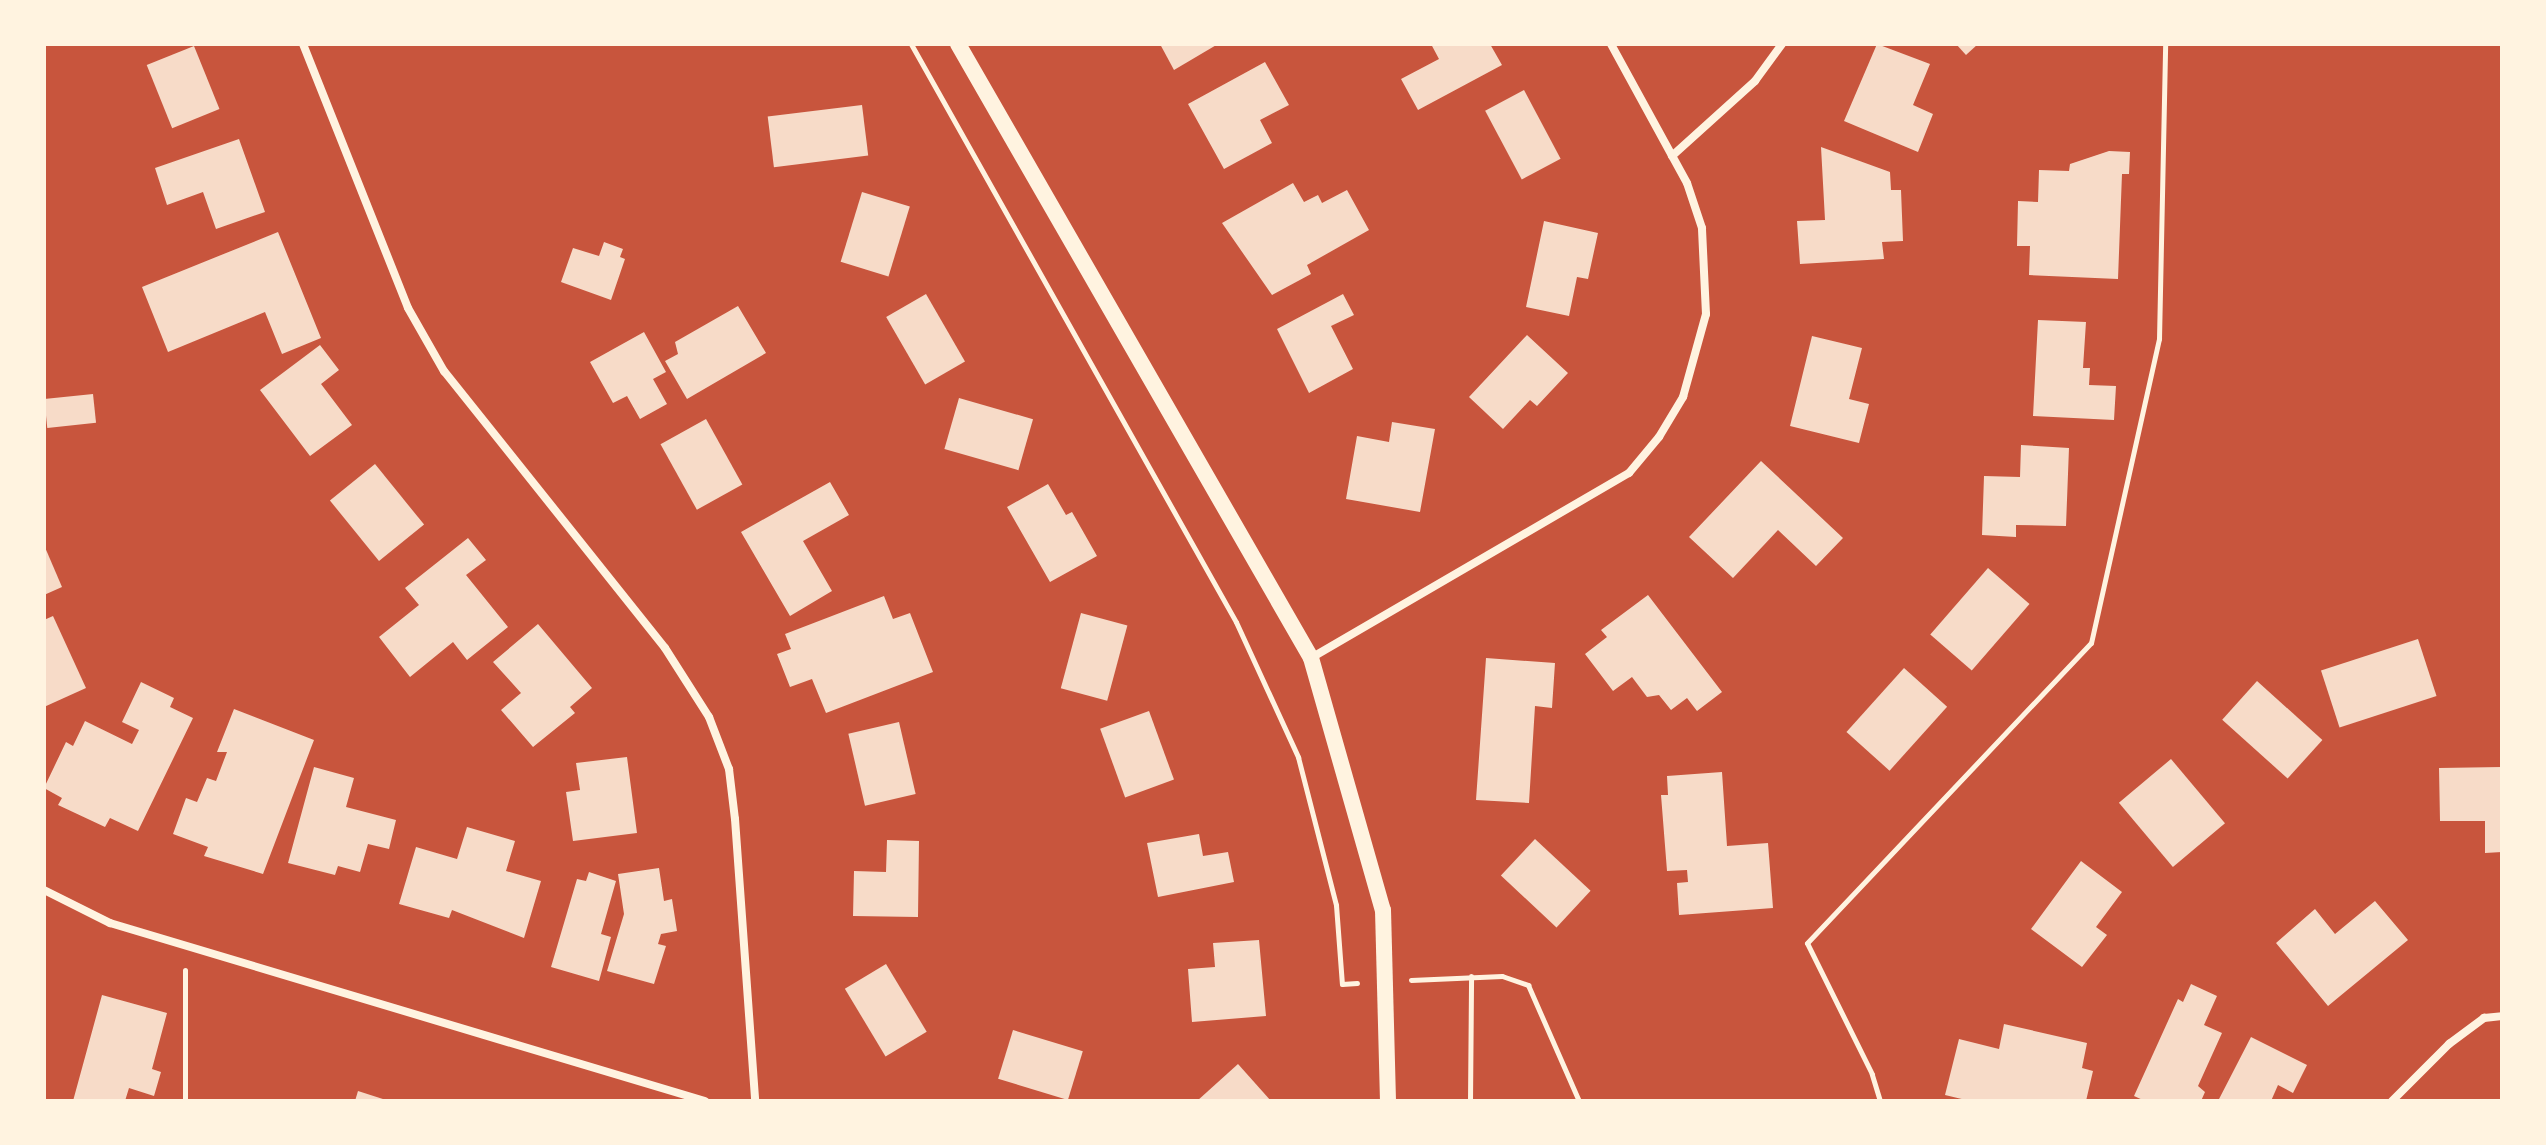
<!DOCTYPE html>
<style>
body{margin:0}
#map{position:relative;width:2546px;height:1145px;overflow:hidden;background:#c8553d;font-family:"Golos Text",sans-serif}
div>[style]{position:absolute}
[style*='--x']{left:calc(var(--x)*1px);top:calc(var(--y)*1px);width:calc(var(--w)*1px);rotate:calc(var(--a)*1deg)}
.building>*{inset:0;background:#f7dbc8;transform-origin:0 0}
.path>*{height:5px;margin:-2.5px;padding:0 2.5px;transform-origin:2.5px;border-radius:2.5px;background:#fff3e0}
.minor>*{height:8px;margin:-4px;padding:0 4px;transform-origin:4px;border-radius:4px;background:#fff3e0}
.secondary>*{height:16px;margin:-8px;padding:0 8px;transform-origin:8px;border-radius:8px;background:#fff3e0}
span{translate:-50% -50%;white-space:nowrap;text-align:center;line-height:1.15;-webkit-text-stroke:7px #fff3e0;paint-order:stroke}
.frame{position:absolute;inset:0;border:46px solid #fff3e0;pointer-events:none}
</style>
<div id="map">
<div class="building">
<i style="clip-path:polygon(1160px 44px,1218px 44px,1174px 70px)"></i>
<i style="clip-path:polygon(1431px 44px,1490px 44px,1502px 65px,1418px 110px,1401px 79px,1439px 59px)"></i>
<i style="clip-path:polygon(1877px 44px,1930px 64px,1913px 105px,1933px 114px,1918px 152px,1844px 121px)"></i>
<i style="clip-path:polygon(1956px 44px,1978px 44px,1966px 55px)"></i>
<i style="left:194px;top:46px;width:68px;height:51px;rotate:68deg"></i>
<i style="clip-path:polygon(1265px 62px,1289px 105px,1260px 120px,1272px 143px,1224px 169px,1188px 104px)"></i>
<i style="left:1524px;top:90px;width:78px;height:44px;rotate:62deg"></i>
<i style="left:862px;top:105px;width:51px;height:95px;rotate:83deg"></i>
<i style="clip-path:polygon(239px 139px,265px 212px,216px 229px,203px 192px,167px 205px,155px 168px)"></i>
<i style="clip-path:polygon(1821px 147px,1890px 172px,1891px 190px,1901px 190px,1903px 241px,1882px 242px,1884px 259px,1800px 264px,1797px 221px,1825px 220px)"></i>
<i style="clip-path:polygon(2109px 151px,2130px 152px,2129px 174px,2122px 174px,2118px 279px,2029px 275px,2030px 246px,2017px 246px,2018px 201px,2038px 202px,2039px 170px,2069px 171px,2070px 164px)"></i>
<i style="clip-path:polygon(1293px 183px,1304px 202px,1318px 195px,1322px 203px,1347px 190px,1369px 230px,1307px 265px,1311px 274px,1272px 295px,1222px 223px)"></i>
<i style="left:862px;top:192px;width:50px;height:73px;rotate:17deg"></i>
<i style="clip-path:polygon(1544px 221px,1598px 233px,1588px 279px,1577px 277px,1569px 316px,1526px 307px)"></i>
<i style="clip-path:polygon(278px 232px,321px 338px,282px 354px,265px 312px,168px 352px,142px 287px)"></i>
<i style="clip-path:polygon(604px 242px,623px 249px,620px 257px,625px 259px,611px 300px,561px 282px,573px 248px,599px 256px)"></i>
<i style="left:926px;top:294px;width:78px;height:46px;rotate:60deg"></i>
<i style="clip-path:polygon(1343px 294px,1354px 315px,1331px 326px,1353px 369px,1309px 393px,1277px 329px)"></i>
<i style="clip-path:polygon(738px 306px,766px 353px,687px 399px,665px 361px,678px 354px,675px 342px)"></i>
<i style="clip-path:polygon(2038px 320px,2086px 322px,2083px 368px,2090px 368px,2089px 385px,2116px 386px,2114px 420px,2033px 416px)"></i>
<i style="clip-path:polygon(644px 332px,666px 372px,653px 379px,667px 404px,640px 419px,627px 396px,613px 403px,590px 362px)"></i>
<i style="clip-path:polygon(1527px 335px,1568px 373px,1537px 406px,1530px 400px,1503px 429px,1469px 397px)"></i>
<i style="clip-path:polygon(1812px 336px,1862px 348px,1849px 399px,1869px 404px,1859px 443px,1790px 426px)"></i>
<i style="clip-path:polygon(320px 345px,339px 370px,321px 384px,352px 425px,310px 456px,260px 390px)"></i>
<i style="left:93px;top:394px;width:29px;height:49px;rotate:84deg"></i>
<i style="left:959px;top:398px;width:77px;height:53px;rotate:16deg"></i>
<i style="left:706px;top:419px;width:75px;height:52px;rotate:61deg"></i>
<i style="clip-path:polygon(1392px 422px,1435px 429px,1420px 512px,1346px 499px,1357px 436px,1389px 442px)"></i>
<i style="clip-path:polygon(2021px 445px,2069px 448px,2066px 526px,2016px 525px,2016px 537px,1982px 535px,1984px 476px,2020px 477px)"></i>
<i style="clip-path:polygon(1761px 461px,1843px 538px,1816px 566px,1778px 530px,1733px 578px,1689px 537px)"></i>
<i style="left:375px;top:464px;width:78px;height:58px;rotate:51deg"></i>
<i style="clip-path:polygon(830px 482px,849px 515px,803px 541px,832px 591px,790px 616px,741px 532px)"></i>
<i style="clip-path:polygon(1048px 484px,1066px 515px,1072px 512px,1097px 556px,1050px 582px,1007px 507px)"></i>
<i style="clip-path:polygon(468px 538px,486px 560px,466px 575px,508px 627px,467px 660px,453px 642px,410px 677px,379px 637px,419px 605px,405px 588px)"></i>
<i style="clip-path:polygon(44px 545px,62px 587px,44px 595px)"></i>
<i style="left:1988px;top:568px;width:55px;height:88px;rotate:41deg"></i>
<i style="clip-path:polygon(1648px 595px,1722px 692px,1697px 711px,1687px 698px,1671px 710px,1659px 695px,1647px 697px,1632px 677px,1613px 691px,1585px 654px,1607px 637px,1601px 630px)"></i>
<i style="clip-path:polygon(884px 596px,893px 619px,910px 613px,933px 672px,826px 713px,812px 679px,790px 687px,777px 654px,791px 649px,785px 634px)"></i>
<i style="left:1081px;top:613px;width:48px;height:78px;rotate:15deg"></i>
<i style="clip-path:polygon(53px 616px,86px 688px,44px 707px,44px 620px)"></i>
<i style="clip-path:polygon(538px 624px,592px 688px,570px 707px,575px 713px,533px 747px,501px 710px,521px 693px,493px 662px)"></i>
<i style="left:2418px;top:639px;width:60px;height:102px;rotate:72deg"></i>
<i style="clip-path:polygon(1486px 658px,1555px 663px,1552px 708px,1535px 706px,1529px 803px,1476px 800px)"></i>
<i style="left:1904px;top:668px;width:58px;height:86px;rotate:42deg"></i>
<i style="left:2257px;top:681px;width:88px;height:52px;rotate:42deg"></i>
<i style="clip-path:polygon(141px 682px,174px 698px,170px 707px,193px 718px,138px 831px,110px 818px,105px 827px,58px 805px,62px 798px,44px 788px,66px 742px,73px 746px,85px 721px,132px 744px,139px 730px,122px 722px)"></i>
<i style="clip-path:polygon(234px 709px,314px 740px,263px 874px,204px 856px,208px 847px,173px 834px,186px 798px,197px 802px,207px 778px,216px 781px,227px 752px,217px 752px)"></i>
<i style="left:1149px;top:711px;width:73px;height:52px;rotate:70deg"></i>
<i style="left:899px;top:722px;width:74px;height:52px;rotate:77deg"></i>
<i style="clip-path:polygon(627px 757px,637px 833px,573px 841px,566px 792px,580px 790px,576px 763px)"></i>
<i style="left:2171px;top:759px;width:84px;height:68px;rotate:50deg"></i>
<i style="clip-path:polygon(314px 767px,354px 778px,346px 807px,396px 820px,389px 849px,368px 844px,360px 872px,338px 866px,335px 875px,288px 863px)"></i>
<i style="clip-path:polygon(2502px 767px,2502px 852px,2485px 853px,2485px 821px,2440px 821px,2439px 768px)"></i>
<i style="clip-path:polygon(1722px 772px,1727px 846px,1768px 843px,1773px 908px,1679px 915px,1677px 883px,1688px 882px,1687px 870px,1667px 871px,1661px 795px,1668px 795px,1667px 776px)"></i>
<i style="clip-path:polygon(467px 827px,515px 841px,506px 871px,541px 881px,524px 938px,452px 910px,449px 918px,399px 904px,416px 847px,457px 859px)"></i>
<i style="clip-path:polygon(1199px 834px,1203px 856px,1228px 852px,1234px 882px,1158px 897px,1147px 843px)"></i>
<i style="left:1535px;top:839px;width:76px;height:50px;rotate:43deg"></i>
<i style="clip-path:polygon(887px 840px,919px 841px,918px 917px,853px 916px,854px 871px,886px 872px)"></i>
<i style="clip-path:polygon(2081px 861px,2122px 892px,2096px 927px,2107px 935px,2082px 967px,2031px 929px)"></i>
<i style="clip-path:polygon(659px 868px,664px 901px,672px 899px,677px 931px,661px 934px,658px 944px,666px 946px,654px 984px,607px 971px,624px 914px,618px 874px)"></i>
<i style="clip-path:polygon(589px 872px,616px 881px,601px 934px,611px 937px,599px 981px,551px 967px,577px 879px,586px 881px)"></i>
<i style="clip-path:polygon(2375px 901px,2408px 940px,2328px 1006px,2276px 943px,2315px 909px,2335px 934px)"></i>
<i style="clip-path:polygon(1259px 940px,1266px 1016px,1192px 1022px,1188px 969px,1215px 967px,1213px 943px)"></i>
<i style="left:886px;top:964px;width:79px;height:48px;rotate:59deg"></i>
<i style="clip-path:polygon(2191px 984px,2217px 996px,2204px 1025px,2222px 1033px,2198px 1086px,2205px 1092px,2201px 1101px,2145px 1101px,2134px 1096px,2178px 999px,2183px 1002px)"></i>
<i style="clip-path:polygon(102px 995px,167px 1013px,152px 1069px,161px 1072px,154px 1096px,129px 1088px,125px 1101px,73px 1101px)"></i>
<i style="clip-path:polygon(2004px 1024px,2087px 1043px,2082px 1068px,2093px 1071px,2086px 1101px,1970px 1101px,1945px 1095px,1959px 1039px,1999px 1049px)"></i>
<i style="left:1013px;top:1030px;width:73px;height:51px;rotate:17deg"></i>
<i style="clip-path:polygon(2251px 1037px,2307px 1065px,2293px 1093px,2278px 1085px,2271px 1101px,2218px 1101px)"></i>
<i style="clip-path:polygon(1238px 1064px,1271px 1101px,1197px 1101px)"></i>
<i style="clip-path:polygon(358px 1091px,386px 1100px,386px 1101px,355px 1101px)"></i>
</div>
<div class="path">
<i style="--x:911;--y:44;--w:663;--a:60.65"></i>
<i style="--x:1236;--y:622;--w:149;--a:65.3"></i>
<i style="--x:1298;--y:757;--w:153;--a:75.6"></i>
<i style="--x:1336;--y:905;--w:79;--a:85.7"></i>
<i style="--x:1342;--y:984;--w:15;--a:-4"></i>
<i style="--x:185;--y:970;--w:131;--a:90"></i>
<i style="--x:1411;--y:980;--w:91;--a:-2.5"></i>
<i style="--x:1502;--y:976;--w:28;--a:19"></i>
<i style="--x:1528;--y:985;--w:127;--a:66.3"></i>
<i style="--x:1470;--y:1101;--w:125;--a:-89.5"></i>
<i style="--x:1880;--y:1101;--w:28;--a:-107"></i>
<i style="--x:1872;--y:1074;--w:146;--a:-116.4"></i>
<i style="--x:1807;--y:943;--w:413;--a:-46.6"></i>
<i style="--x:2091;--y:643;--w:312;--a:-77.4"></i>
<i style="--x:2159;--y:339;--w:295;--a:-88.8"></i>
</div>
<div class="minor">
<i style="--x:303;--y:44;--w:284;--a:68.3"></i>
<i style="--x:408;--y:308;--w:73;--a:60.3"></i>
<i style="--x:444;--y:371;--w:354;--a:51.4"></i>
<i style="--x:665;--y:648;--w:82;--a:57.5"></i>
<i style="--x:709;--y:717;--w:56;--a:69"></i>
<i style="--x:729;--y:769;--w:50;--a:83.2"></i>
<i style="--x:735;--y:819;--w:283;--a:85.9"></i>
<i style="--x:1672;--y:156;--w:112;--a:-42.1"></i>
<i style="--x:1755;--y:81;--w:46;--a:-53.9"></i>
<i style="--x:1311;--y:658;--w:368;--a:-30.2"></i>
<i style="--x:1629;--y:473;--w:47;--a:-50.2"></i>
<i style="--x:1659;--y:437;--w:47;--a:-59"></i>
<i style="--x:1683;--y:397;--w:86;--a:-74.5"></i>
<i style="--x:1706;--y:314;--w:86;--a:-92.7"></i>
<i style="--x:1702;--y:228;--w:47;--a:-108.4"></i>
<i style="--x:1687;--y:183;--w:158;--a:-118.7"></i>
<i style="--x:44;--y:890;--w:74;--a:26.6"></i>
<i style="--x:110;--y:923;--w:621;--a:16.66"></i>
<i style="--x:2392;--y:1101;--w:81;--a:-45"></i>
<i style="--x:2449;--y:1044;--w:44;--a:-36.6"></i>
<i style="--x:2484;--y:1018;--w:18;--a:-6"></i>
</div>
<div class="secondary">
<i style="--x:958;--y:44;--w:708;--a:60.1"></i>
<i style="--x:1311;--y:658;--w:262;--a:74.1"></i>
<i style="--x:1383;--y:910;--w:191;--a:88.5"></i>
</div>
<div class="frame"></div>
</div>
